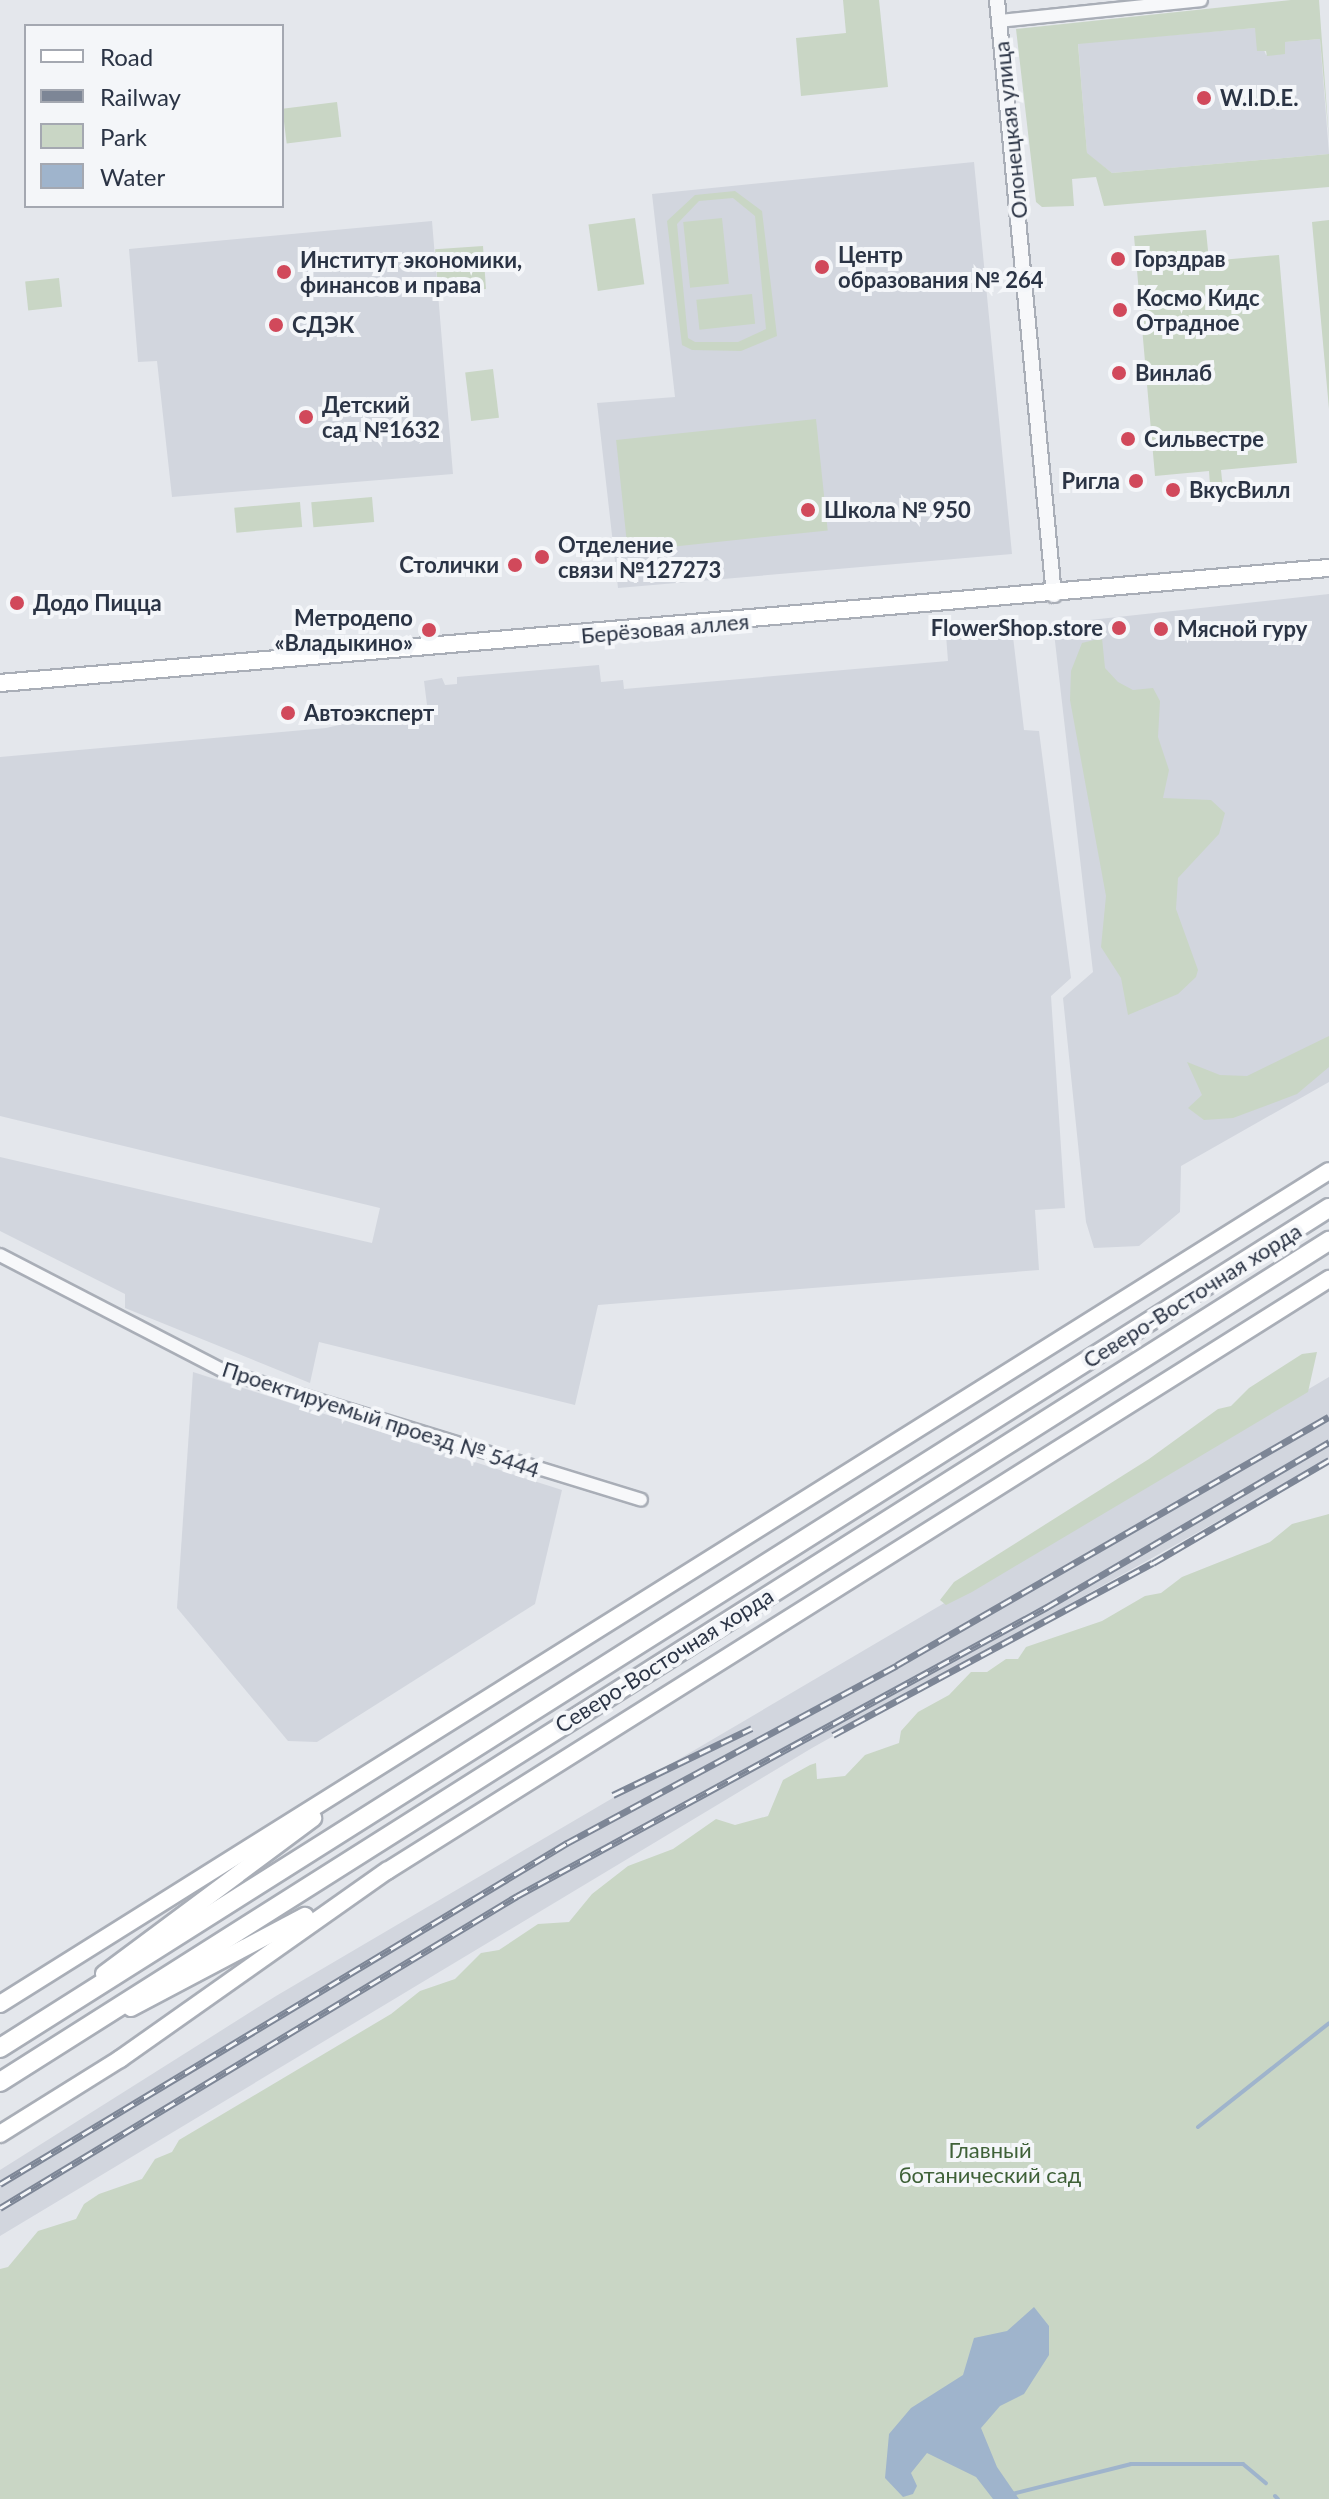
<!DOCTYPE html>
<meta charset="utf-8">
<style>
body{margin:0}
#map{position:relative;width:1329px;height:2499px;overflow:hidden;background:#e4e7ec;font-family:Lato,sans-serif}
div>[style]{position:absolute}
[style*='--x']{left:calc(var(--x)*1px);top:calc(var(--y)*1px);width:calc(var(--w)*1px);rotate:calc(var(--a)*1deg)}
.built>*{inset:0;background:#d2d6de}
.green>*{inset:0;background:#c9d6c5;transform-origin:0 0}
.water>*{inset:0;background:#9fb4cc}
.stream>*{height:4px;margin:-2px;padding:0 2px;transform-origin:2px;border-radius:2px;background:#9fb4cc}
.roads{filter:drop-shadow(2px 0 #a9aeb7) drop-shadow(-2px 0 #a9aeb7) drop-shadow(0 2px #a9aeb7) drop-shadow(0 -2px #a9aeb7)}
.minor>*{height:12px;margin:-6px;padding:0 6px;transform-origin:6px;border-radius:6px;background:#f7f8fa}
.tertiary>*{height:14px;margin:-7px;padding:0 7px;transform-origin:7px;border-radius:7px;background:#f7f8fa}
.secondary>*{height:16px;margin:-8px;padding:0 8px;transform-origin:8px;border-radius:8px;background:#fff}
.primary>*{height:18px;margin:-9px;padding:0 9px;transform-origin:9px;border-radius:9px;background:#fff}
.rail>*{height:7px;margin-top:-3.5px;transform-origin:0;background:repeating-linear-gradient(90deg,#f4f6f9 0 12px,#7d8696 0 24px);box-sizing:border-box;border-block:2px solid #7d8696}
.dots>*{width:22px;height:22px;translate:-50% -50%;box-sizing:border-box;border:4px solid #f4f6f9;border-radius:50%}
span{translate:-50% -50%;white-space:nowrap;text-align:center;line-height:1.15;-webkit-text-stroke:8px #f4f6f9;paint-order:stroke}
.poi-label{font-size:22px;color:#2b3445;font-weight:700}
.left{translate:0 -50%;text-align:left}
.right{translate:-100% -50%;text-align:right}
.street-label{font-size:22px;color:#2b3445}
.park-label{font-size:22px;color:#3f6138}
.legend{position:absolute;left:24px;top:24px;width:260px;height:184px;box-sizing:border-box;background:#f4f6f9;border:2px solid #a4a8b1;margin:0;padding:10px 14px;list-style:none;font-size:24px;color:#2b3445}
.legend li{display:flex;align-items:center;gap:16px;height:40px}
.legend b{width:40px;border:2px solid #a4a8b1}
</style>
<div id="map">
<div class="built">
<i style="clip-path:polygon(1255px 28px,1266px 55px,1284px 42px,1320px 39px,1329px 154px,1112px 173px,1087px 154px,1078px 43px)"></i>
<i style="clip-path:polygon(974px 162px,1012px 554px,618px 588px,597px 403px,675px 397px,652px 194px)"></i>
<i style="clip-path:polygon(432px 221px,453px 474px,172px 497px,157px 361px,138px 362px,129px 249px)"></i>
<i style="clip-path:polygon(1329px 594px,1329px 1082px,1181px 1166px,1180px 1212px,1139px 1246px,1094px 1248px,1086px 1222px,1063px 998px,1093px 972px,1053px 624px)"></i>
<i style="clip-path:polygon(1012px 628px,1024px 730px,1039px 731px,1071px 978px,1051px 996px,1065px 1208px,1035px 1210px,1039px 1270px,598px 1305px,575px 1405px,319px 1342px,310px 1383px,125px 1308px,125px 1294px,0 1231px,0 1157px,372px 1243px,380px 1208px,0 1116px,0 757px,326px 728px,427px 705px,424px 681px,442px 678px,445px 685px,457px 684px,457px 677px,599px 665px,601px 682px,623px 680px,624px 689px,948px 661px,946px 635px)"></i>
<i style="clip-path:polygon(193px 1372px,562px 1490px,535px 1604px,317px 1742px,288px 1741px,177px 1608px)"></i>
<i style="clip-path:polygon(1329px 1377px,1329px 1459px,812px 1748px,0 2236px,0 2170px,276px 1996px)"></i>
</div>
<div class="green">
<i style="clip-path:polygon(843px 0,879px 0,888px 87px,801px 96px,796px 38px,846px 33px)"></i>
<i style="clip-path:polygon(1291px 0,1319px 0,1329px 140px,1320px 39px,1285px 42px,1285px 54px,1267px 56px,1266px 51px,1257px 51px,1255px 28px,1078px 44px,1087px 153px,1112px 173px,1329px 154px,1329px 187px,1104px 206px,1096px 177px,1072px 179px,1074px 206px,1042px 207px,1036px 202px,1016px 29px)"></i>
<i style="left:337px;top:102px;width:35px;height:55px;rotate:83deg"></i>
<i style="clip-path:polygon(evenodd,735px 191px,762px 211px,777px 336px,741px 351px,692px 350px,682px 345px,667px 221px,695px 195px,735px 191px,733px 198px,755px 216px,766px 329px,738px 342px,695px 342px,688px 338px,677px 224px,699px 201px,733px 198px)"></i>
<i style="left:635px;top:218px;width:67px;height:47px;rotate:82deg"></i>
<i style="left:722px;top:218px;width:66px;height:39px;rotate:84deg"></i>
<i style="clip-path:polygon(1329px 220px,1329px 409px,1312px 222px)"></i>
<i style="clip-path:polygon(1206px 230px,1209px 261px,1279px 255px,1297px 463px,1221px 470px,1224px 499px,1211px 500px,1209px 471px,1155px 476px,1134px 236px)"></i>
<i style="left:483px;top:246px;width:43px;height:48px;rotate:86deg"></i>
<i style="left:59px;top:278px;width:29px;height:34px;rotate:84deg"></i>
<i style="left:752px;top:294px;width:30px;height:56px;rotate:84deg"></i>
<i style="left:493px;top:369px;width:49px;height:28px;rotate:83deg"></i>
<i style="left:816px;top:419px;width:112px;height:201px;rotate:84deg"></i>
<i style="left:372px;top:497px;width:25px;height:61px;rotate:85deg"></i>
<i style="left:300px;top:502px;width:25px;height:66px;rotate:85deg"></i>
<i style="clip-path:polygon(1102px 638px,1105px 668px,1118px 682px,1133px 690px,1153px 688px,1160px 701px,1158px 737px,1169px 770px,1163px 798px,1211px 800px,1225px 813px,1219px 834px,1178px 878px,1176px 909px,1198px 970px,1196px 977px,1178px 994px,1128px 1015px,1121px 978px,1101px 947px,1106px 896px,1070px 700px,1071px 671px,1082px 643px)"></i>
<i style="clip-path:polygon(1329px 1036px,1329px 1067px,1297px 1094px,1233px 1118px,1204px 1120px,1188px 1108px,1202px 1095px,1187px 1062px,1220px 1075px,1247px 1076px)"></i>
<i style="clip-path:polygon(1317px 1352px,1308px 1392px,972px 1592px,946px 1605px,940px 1600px,954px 1582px,1149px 1459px,1218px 1409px,1231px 1406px,1249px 1388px,1302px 1354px)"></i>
<i style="clip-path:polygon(1329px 1514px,1329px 2499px,0 2499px,0 2269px,8px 2267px,38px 2231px,76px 2219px,84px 2204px,99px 2194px,142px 2179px,155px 2159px,172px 2152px,179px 2140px,391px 2014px,420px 1991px,455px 1979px,481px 1953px,499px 1950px,538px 1924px,569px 1922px,592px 1894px,628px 1866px,673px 1849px,716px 1819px,735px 1825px,768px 1816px,783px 1780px,810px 1765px,816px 1763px,817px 1779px,845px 1776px,865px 1755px,899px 1743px,901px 1731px,918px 1712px,949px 1695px,971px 1672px,987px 1672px,1006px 1659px,1018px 1659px,1026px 1647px,1102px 1621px,1145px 1596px,1161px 1593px,1182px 1577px,1270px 1542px,1292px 1524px)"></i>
</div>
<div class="water">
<i style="clip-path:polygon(1034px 2307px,1049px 2326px,1049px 2355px,1024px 2394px,1000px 2406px,981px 2428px,997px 2467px,1019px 2499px,993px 2499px,976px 2477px,927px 2453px,911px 2473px,917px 2486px,913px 2494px,903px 2497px,885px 2478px,889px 2434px,911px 2408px,963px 2375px,974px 2338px,1007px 2331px)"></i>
</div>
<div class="stream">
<i style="--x:1198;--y:2127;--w:167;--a:-38.4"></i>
<i style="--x:1012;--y:2494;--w:123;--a:-14.1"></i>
<i style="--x:1131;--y:2464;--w:112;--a:0"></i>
<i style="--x:1243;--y:2464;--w:30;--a:40"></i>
<i style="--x:1275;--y:2496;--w:4;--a:45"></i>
</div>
<div class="roads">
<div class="minor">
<i style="--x:999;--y:21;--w:203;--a:-5.9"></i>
<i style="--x:0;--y:1255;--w:254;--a:27.4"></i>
<i style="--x:226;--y:1372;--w:434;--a:17.1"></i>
</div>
<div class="tertiary">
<i style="--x:997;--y:0;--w:598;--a:84.53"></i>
</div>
<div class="secondary">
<i style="--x:0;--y:683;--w:1334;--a:-4.95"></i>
<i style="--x:104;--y:1974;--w:261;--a:-36.7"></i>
<i style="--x:0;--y:2004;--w:1568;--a:-32.08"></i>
<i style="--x:131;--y:2008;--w:197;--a:-27.9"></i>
<i style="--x:0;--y:2134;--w:142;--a:-32"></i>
<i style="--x:120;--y:2059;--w:327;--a:-35.2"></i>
<i style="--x:387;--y:1871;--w:1113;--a:-32.15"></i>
</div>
<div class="primary">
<i style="--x:0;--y:2048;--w:1572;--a:-32.3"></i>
<i style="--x:0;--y:2082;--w:1573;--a:-32.33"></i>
</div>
</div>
<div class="rail">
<i style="--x:833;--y:1735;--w:363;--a:-28.3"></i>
<i style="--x:1153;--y:1563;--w:204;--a:-30.3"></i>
<i style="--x:613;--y:1795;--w:154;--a:-25.7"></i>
<i style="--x:0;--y:2184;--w:662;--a:-31.02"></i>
<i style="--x:567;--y:1843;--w:375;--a:-28.3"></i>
<i style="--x:897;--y:1665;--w:498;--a:-29.9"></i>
<i style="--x:0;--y:2208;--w:604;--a:-31.11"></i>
<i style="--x:517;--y:1896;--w:604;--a:-28.6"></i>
<i style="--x:1047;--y:1607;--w:327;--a:-30.3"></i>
</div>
<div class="dots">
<i style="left:1204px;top:98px;background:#d1495b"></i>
<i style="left:1118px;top:259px;background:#d1495b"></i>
<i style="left:822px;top:267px;background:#d1495b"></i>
<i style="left:284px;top:272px;background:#d1495b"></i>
<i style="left:1120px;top:310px;background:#d1495b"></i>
<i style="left:276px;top:325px;background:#d1495b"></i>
<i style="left:1119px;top:373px;background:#d1495b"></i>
<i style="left:306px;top:417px;background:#d1495b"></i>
<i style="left:1128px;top:439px;background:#d1495b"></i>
<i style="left:1136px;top:481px;background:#d1495b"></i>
<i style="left:1173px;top:490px;background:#d1495b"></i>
<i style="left:808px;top:510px;background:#d1495b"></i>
<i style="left:542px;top:557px;background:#d1495b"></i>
<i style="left:515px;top:565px;background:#d1495b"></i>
<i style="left:17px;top:603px;background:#d1495b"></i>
<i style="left:1119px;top:628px;background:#d1495b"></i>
<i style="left:1161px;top:629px;background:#d1495b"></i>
<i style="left:429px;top:630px;background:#d1495b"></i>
<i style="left:288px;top:713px;background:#d1495b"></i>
</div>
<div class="poi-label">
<span class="left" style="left:1220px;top:98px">W.I.D.E.</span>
<span class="left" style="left:838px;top:267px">Центр<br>образования № 264</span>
<span class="left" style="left:300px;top:272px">Институт экономики,<br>финансов и права</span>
<span class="left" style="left:1134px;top:259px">Горздрав</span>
<span class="left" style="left:1136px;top:310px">Космо Кидс<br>Отрадное</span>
<span class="left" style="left:292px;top:325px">СДЭК</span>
<span class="left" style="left:1135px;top:373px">Винлаб</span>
<span class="left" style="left:322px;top:417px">Детский<br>сад №1632</span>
<span class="left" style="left:1144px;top:439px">Сильвестре</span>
<span class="right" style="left:1120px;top:481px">Ригла</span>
<span class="left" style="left:1189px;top:490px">ВкусВилл</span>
<span class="left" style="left:824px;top:510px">Школа № 950</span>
<span class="left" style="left:558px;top:557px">Отделение<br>связи №127273</span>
<span class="right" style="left:499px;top:565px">Столички</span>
<span class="left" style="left:33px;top:603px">Додо Пицца</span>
<span class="right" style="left:413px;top:630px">Метродепо<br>«Владыкино»</span>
<span class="right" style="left:1103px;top:628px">FlowerShop.store</span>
<span class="left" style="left:1177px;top:629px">Мясной гуру</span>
<span class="left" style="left:304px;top:713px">Автоэксперт</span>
</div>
<div class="street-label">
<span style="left:1010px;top:130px;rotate:-96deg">Олонецкая улица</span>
<span style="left:665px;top:628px;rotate:-5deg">Берёзовая аллея</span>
<span style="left:1192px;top:1295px;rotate:-32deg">Северо-Восточная хорда</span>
<span style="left:381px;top:1419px;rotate:18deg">Проектируемый проезд № 5444</span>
<span style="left:664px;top:1660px;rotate:-32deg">Северо-Восточная хорда</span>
</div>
<div class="park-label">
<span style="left:990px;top:2162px">Главный<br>ботанический сад</span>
</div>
<ul class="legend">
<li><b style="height:10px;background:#fff"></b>Road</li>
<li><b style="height:10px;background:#7d8696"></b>Railway</li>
<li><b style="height:22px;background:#c9d6c5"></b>Park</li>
<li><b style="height:22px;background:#9fb4cc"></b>Water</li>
</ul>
</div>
